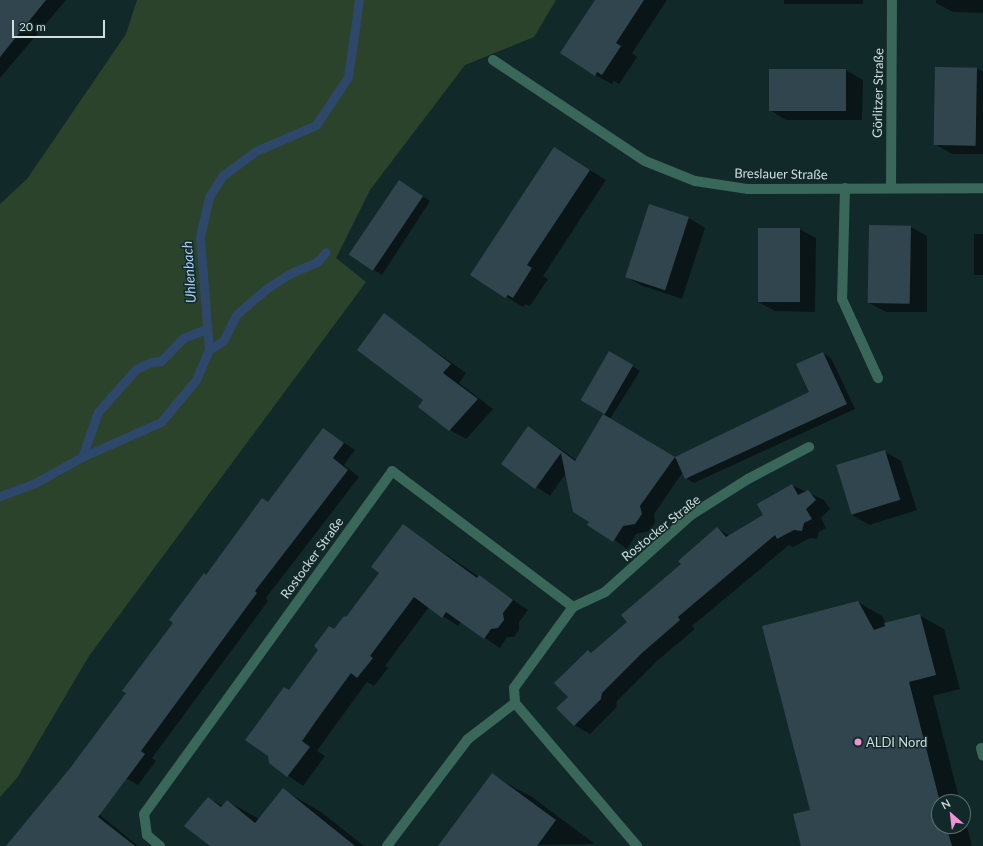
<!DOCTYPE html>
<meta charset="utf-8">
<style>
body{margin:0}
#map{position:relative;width:983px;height:846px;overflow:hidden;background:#12292a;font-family:Lato,sans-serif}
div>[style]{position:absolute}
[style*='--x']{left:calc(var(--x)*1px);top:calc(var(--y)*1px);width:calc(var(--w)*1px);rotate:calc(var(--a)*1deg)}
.green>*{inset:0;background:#2b432a}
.shadow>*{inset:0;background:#0007;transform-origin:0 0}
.stream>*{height:9px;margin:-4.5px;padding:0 4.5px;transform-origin:4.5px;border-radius:4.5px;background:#2d486a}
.building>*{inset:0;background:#31454e;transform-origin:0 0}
.lane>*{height:10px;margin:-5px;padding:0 5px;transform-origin:5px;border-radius:5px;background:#396759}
.street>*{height:10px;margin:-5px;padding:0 5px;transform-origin:5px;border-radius:5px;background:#396759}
.dots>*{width:11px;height:11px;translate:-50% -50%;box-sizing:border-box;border:2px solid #12292a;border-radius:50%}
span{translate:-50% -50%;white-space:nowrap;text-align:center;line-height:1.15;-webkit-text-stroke:3px #12292a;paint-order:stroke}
.street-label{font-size:13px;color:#cfdddd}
.poi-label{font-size:13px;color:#cfdddd}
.left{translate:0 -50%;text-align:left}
.water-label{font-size:14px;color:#a9cdfd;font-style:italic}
.north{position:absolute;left:931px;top:794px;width:40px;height:40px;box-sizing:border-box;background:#12292a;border:1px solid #5e7172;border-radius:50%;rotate:332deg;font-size:11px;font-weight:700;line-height:16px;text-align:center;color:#cfdddd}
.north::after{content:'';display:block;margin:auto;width:14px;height:18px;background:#f391d6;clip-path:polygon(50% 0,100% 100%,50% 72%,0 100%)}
.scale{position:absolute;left:12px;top:20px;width:93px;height:18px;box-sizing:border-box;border:2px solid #cfdddd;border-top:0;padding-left:5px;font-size:12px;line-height:14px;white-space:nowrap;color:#cfdddd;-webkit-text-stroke:3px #12292a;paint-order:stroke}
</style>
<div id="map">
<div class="green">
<i style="clip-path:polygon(137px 0,556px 0,534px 37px,465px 65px,370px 190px,336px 258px,366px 282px,89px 656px,17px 778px,0 797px,0 204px,27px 179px,126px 34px)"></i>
</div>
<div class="shadow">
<i style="clip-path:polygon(0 0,66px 0,0 78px)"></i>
<i style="clip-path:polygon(596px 0,667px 0,632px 53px,637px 57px,619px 84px,614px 81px,612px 84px,595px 75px)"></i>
<i style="left:784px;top:0;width:79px;height:4px"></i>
<i style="clip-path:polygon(936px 0,983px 0,983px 13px,953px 12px,936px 3px)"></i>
<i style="clip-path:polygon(977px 68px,983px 72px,983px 154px,952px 154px,935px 144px)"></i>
<i style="clip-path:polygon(846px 70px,863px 80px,862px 120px,786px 120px,770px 110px)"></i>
<i style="clip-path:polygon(571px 158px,606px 180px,543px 276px,548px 279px,530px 306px,525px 304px,523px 307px,471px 275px)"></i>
<i style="clip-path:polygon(407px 186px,430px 201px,382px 275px,351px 255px)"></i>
<i style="clip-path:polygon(689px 218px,705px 228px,682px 299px,643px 286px,626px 277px)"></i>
<i style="clip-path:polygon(911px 227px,927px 236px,927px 312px,886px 312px,869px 303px)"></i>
<i style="clip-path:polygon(799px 229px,816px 238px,815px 312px,775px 311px,758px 302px)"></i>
<i style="left:974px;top:234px;width:9px;height:41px"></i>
<i style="clip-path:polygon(384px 315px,466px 373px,459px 383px,493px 409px,466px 439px,450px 430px)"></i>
<i style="clip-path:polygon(823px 353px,831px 358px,855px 409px,694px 483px,686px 478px,683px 472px,654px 514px,655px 522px,649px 531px,636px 534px,627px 549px,590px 522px,566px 473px,550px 496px,502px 463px,529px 427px,576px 460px,604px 413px,581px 399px,618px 357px,640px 371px,610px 419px,675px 458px,811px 393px)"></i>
<i style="clip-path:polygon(323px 429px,355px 450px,344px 465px,359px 477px,266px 598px,268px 601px,152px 758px,156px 761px,138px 785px,126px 778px,127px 693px,207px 576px,269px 503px)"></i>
<i style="clip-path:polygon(884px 451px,901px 461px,917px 510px,869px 525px,852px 515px)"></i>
<i style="clip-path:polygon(792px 485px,824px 500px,830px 509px,821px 518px,826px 528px,819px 532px,817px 539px,810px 538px,793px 547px,789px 545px,692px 626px,695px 629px,657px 661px,617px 701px,616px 708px,590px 734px,574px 725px,569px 697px,588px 651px,592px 653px,629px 622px,718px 529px,730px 536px,765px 516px)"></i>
<i style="clip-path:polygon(404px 526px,528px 610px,519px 622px,519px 630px,514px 637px,507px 637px,500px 648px,461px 622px,458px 626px,429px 607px,385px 666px,388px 668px,374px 686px,367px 682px,337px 723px,317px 751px,325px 756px,303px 786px,269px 762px,289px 691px,381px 573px)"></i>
<i style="clip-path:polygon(858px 602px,882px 616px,886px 624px,919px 615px,944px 629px,960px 689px,933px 696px,960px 802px,939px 802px,939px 826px,963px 826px,963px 812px,972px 846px,802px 846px)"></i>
<i style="clip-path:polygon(492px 775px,532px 797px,595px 844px,453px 846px)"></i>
<i style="clip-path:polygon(283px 790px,321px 812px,364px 846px,211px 846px,208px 798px,223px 806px,227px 801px,259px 819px)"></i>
<i style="clip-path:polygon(73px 793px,138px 846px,26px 846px)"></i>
</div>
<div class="stream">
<i style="--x:209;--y:350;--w:17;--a:-33"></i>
<i style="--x:223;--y:341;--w:29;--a:-63"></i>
<i style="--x:236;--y:315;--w:40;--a:-41"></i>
<i style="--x:266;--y:289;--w:30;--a:-33"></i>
<i style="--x:291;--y:273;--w:28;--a:-23"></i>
<i style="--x:317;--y:262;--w:13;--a:-48"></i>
<i style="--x:82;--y:457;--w:48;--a:-70.4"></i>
<i style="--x:98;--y:412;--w:57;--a:-48.5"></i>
<i style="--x:136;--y:369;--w:17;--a:-25"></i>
<i style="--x:151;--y:362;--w:10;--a:-6"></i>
<i style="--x:161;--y:361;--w:32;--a:-46"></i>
<i style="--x:183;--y:338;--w:25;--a:-21"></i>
<i style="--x:0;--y:496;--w:37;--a:-20"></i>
<i style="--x:35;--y:483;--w:54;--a:-29"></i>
<i style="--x:82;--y:457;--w:86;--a:-23.9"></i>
<i style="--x:161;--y:422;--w:55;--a:-50.2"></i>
<i style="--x:196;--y:380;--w:33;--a:-67"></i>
<i style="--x:209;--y:350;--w:113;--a:-94.6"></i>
<i style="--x:200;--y:237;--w:41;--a:-77.3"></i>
<i style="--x:209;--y:197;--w:25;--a:-58"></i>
<i style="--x:222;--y:176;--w:42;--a:-36.3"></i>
<i style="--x:256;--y:151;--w:65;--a:-23.4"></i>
<i style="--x:316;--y:125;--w:58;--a:-56.3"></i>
<i style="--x:348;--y:77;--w:78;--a:-81.9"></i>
</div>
<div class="building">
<i style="clip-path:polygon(0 0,46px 0,0 57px)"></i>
<i style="clip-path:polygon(595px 0,644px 0,616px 43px,621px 46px,602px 75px,597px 72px,595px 76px,560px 53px)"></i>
<i style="left:935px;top:67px;width:42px;height:78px;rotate:1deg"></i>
<i style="left:769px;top:69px;width:77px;height:42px"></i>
<i style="clip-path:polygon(554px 147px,590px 170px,527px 265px,532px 268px,513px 298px,508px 295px,505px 298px,470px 275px)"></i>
<i style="left:399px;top:180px;width:29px;height:90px;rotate:34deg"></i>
<i style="left:649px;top:204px;width:42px;height:77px;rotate:18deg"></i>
<i style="left:869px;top:225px;width:42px;height:78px;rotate:1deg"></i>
<i style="left:758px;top:228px;width:42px;height:74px"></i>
<i style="clip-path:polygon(384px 313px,451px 364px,443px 373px,478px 399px,449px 431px,418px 407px,423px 400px,357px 350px)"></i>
<i style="left:609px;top:351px;width:28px;height:57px;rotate:30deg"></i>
<i style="clip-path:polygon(823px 352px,847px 404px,685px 479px,675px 457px,809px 392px,796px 364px)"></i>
<i style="clip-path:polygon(603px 414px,675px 457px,640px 506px,642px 514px,635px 524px,623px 526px,613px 542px,587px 525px,589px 522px,573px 512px,561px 453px,535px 489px,501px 464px,528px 426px,575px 461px)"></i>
<i style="clip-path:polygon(323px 428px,344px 443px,333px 458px,348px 470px,255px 591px,257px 593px,141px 751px,145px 754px,98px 817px,135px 846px,6px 846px,71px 767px,126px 693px,122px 691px,173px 623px,169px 620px,204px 573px,206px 575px,262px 498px,268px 502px)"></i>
<i style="left:885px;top:450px;width:52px;height:51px;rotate:73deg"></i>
<i style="clip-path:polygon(792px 484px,798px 495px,808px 490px,816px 500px,806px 509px,812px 519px,804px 523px,802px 531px,794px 530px,777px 539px,775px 535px,678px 617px,680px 620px,642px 653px,602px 693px,601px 699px,574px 726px,556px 708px,568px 697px,554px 683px,588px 650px,591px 653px,627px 622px,621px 615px,681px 564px,678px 561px,717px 527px,726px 537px,763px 515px,757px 504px)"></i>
<i style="clip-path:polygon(403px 524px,477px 578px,479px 575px,513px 600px,503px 613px,504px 620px,498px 628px,491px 629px,484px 639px,446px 612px,442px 618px,414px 597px,370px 656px,373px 658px,357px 678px,351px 673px,321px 714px,302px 741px,310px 747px,287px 777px,269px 763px,268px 756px,245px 740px,284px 687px,289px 690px,318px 650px,314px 646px,329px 626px,334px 629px,344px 616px,346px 617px,379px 573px,371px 567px)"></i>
<i style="clip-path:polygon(858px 601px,874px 630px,885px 626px,884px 623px,920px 614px,936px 675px,909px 682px,940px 802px,939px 826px,946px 826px,952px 846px,801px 846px,793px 814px,810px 810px,762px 626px)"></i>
<i style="clip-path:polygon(492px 773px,556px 820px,537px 846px,438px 846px)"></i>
<i style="clip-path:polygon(283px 788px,355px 846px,210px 846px,184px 826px,208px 797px,221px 807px,227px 800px,255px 823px)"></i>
</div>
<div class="lane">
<i style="--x:845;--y:188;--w:111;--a:91.5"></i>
<i style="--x:842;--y:299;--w:87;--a:65.5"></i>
<i style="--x:981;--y:748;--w:8;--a:76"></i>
</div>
<div class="street">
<i style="--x:493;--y:60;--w:182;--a:33.6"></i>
<i style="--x:645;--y:161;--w:54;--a:21.8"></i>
<i style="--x:695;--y:181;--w:54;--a:8.6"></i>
<i style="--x:748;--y:189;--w:235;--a:-0.2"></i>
<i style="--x:891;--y:187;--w:187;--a:-89.7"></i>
<i style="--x:573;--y:607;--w:35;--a:-25"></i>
<i style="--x:605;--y:592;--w:115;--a:-41.8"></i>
<i style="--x:691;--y:515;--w:67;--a:-32.3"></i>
<i style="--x:748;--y:479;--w:69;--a:-27.7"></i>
<i style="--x:160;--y:846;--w:17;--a:-140"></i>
<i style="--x:147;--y:835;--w:21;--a:-98"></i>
<i style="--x:144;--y:814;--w:423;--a:-54.1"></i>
<i style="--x:392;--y:471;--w:226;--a:36.9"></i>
<i style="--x:573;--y:607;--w:100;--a:126.1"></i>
<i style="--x:514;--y:688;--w:15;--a:86"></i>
<i style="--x:515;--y:703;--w:188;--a:49.5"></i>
<i style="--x:387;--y:846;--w:134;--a:-52.9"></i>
<i style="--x:468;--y:739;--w:59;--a:-37.5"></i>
</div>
<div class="dots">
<i style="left:858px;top:742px;background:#f391d6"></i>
</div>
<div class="street-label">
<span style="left:878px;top:93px;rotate:-89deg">Görlitzer Straße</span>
<span style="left:781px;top:174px;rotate:1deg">Breslauer Straße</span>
<span style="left:661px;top:528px;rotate:-39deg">Rostocker Straße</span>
<span style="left:312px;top:558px;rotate:-54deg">Rostocker Straße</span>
</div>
<div class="poi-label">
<span class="left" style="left:866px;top:742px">ALDI Nord</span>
</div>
<div class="water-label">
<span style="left:189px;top:272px;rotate:-94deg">Uhlenbach</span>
</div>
<div class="north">N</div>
<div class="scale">20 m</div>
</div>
